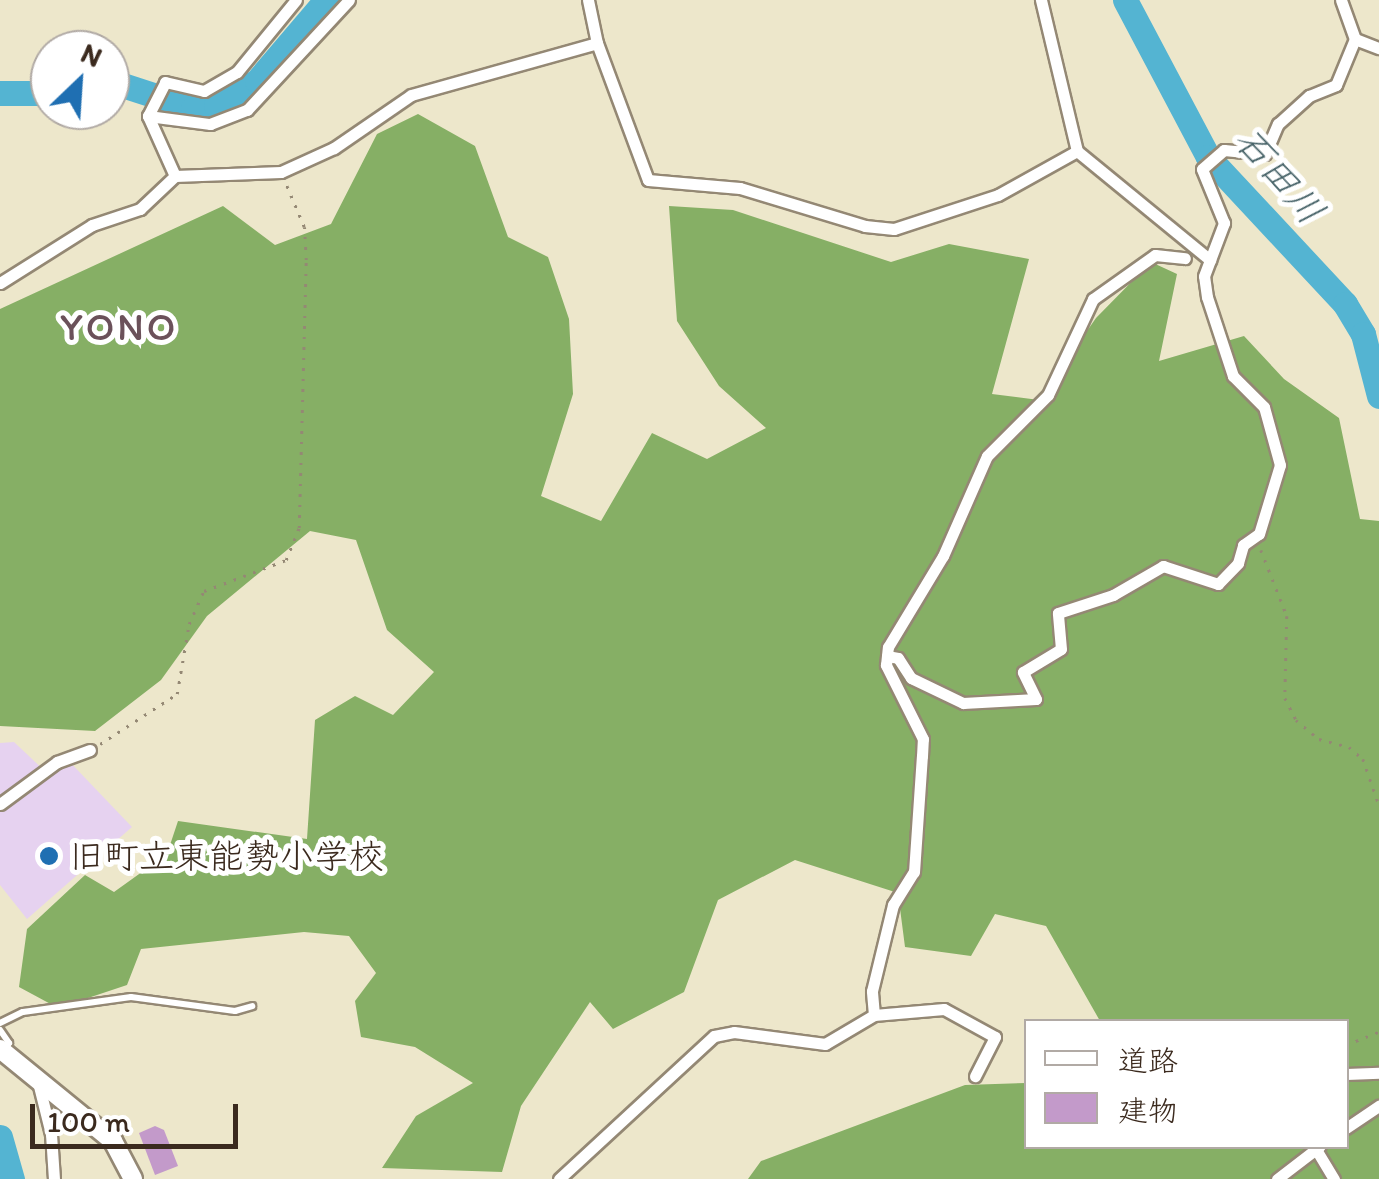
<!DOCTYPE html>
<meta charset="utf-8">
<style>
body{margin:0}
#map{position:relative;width:1379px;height:1179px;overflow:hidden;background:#ede7cb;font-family:Itim,"Klee One",sans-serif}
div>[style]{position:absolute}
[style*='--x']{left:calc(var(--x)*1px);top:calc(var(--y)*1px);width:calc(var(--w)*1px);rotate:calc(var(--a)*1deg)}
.built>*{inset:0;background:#e6d2f0}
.forest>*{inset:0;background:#86af65}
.river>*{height:25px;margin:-12.5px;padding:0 12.5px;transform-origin:12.5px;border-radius:12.5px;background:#54b4d2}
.building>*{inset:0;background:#c39aca}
.path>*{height:2.5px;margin-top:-1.25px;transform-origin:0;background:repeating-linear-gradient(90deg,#948874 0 2.5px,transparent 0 10.5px)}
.roads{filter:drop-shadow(2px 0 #948874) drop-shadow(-2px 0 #948874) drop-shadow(0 2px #948874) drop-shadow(0 -2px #948874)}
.service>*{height:6px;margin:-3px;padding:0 3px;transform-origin:3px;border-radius:3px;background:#fff}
.minor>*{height:11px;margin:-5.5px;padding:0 5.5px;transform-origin:5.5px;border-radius:5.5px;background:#fff}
.secondary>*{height:18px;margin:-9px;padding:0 9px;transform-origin:9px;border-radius:9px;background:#fff}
.dots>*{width:28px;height:28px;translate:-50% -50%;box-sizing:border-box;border:5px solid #fff;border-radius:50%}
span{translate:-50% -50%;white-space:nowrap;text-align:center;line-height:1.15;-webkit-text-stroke:10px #fff;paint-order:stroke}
.poi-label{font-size:35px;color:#3b2a1e}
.left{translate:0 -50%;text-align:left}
.water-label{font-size:38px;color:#456166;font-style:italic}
.quarter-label{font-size:40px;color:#6b515a;letter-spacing:2.5px}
.legend{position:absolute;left:1024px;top:1019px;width:325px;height:130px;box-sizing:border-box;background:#fff;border:2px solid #b1aaa5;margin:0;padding:12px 18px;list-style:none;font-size:30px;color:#3b2a1e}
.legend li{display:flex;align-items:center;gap:20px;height:50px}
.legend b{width:50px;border:2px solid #b1aaa5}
.north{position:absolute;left:30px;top:30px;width:100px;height:100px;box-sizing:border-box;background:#fff;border:2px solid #b1aaa5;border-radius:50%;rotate:25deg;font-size:28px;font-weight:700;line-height:40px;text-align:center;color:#3b2a1e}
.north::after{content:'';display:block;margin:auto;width:35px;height:45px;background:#1f6fb2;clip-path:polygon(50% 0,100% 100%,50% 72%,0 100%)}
.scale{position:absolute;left:30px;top:1104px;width:208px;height:45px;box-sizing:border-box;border:5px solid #3b2a1e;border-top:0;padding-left:12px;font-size:30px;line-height:35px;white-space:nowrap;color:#3b2a1e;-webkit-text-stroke:8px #fff;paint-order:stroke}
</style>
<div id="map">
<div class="built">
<i style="clip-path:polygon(14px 742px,48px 774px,67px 759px,132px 827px,27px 919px,0 885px,0 743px)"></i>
</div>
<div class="forest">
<i style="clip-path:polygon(418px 114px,475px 146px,508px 237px,548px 257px,569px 319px,573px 394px,541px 496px,601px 521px,652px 433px,707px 459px,766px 428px,719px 386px,677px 321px,669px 206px,733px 210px,891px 262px,949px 244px,1029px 259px,992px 394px,1039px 400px,1096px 318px,1151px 262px,1177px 274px,1159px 361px,1244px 336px,1284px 379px,1339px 418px,1360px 519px,1379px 521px,1379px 1179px,748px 1179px,761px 1161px,965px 1085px,1026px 1083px,1026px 1146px,1346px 1146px,1346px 1022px,1100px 1021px,1046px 926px,995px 914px,971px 956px,905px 947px,898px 893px,795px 860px,718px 900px,684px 992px,613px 1029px,590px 1002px,521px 1106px,502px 1172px,382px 1168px,416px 1116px,473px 1083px,415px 1047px,361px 1037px,355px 1001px,376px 973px,349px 936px,304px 932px,141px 949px,127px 985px,58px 1008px,19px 987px,27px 929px,85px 875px,114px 892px,167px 854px,178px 821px,307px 839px,315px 720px,355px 696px,393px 715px,434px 672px,387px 630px,356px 540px,310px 531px,207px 616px,161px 680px,95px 731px,0 726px,0 309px,223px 206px,275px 245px,331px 224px,377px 134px)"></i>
</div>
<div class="river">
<i style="--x:1125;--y:0;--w:178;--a:62.1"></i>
<i style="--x:1208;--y:157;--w:201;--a:47"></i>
<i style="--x:1345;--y:304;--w:35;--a:59"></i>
<i style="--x:1363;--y:334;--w:64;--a:75.5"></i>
<i style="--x:110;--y:81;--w:87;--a:18"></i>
<i style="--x:193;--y:108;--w:23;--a:-7"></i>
<i style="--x:216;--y:105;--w:48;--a:-30.3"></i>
<i style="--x:257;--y:81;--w:106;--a:-49.6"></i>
<i style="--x:0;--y:93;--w:50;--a:0"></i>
<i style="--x:0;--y:1137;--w:44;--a:74.1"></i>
</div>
<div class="building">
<i style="clip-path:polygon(155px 1126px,164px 1130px,178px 1166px,155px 1175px,139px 1133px)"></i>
</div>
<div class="path">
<i style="--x:1261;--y:550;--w:71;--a:68.5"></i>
<i style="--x:1287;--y:616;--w:82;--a:91.4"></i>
<i style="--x:1285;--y:698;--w:25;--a:63"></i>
<i style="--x:1296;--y:720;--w:30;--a:40"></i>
<i style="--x:1319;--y:739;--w:31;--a:15"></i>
<i style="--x:1349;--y:747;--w:18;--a:41"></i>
<i style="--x:1363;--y:759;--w:49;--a:70.8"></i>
<i style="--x:100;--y:744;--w:92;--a:-33"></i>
<i style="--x:177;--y:694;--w:71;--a:-80.3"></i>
<i style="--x:189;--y:624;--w:36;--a:-66"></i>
<i style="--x:204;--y:591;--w:88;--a:-20.7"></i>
<i style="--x:286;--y:560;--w:35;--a:-68"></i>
<i style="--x:299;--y:528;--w:268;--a:-88.5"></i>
<i style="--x:306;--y:260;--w:33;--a:-93"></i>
<i style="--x:304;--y:227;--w:49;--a:-112.9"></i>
<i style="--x:1346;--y:1045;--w:35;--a:-22"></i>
</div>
<div class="roads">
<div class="service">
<i style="--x:0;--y:1023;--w:25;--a:-26"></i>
<i style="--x:23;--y:1012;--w:109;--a:-7.9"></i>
<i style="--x:131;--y:997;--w:105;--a:7.7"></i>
<i style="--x:235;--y:1011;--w:18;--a:-16"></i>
<i style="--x:0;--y:1030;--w:16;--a:55"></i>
<i style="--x:9;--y:1043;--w:8;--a:120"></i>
</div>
<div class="minor">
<i style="--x:588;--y:0;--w:44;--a:78.2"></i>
<i style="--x:597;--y:43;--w:146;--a:69.6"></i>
<i style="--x:648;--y:180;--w:92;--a:5"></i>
<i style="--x:740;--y:188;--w:131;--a:16.9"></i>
<i style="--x:865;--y:226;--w:29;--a:6"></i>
<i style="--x:894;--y:229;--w:109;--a:-18.1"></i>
<i style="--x:998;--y:195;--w:90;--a:-29.1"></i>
<i style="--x:1041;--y:0;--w:155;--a:76.6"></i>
<i style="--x:1077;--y:151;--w:172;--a:39.3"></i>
<i style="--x:1341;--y:0;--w:41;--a:70.3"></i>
<i style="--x:1355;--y:39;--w:26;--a:21"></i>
<i style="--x:148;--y:116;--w:38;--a:-63"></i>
<i style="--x:165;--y:82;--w:40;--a:13"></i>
<i style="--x:204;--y:91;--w:38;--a:-30"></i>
<i style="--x:237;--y:72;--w:93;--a:-50.7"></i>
<i style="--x:175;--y:176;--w:66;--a:-114.2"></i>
<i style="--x:148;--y:116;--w:63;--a:7.4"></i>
<i style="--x:210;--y:124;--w:40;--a:-21"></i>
<i style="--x:247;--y:110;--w:150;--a:-47.2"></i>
<i style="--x:0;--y:283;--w:109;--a:-32.2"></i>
<i style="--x:92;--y:225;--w:51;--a:-18.4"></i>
<i style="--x:140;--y:209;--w:48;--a:-43.3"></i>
<i style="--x:175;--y:176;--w:106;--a:-2.2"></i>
<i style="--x:281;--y:172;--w:58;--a:-24.4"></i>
<i style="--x:334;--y:148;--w:93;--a:-34.5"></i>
<i style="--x:411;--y:95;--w:193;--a:-15.6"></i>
<i style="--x:887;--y:656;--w:11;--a:10"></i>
<i style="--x:898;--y:658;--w:24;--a:57"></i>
<i style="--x:911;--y:678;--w:58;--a:25.7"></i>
<i style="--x:963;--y:703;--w:73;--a:-3.1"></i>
<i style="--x:1036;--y:699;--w:30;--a:-116"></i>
<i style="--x:1023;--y:672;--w:44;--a:-31.2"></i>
<i style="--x:1061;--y:649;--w:36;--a:-95"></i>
<i style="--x:1058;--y:613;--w:58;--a:-18.1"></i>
<i style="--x:1113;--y:595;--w:58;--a:-30.1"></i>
<i style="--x:1163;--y:566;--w:58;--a:18.1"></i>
<i style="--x:1218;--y:584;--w:29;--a:-46"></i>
<i style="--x:1238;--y:563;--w:19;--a:-74"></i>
<i style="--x:1243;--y:545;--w:19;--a:-35"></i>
<i style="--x:1259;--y:534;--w:72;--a:-73.1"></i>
<i style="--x:1280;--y:465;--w:60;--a:-105.4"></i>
<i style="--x:1264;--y:407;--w:44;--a:-135"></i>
<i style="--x:1233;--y:376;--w:83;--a:-108.2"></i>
<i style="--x:1207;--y:297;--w:21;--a:-98"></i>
<i style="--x:1204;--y:276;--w:57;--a:-69.3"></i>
<i style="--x:1224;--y:223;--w:58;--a:-112.2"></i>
<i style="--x:1202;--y:169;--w:29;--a:-41"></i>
<i style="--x:1224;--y:150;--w:41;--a:5.6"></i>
<i style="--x:1265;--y:154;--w:33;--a:-67"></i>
<i style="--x:1278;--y:124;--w:42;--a:-42.1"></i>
<i style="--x:1309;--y:96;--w:29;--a:-22"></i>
<i style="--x:1336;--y:85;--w:50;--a:-67.6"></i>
<i style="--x:0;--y:804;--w:71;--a:-36.4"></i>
<i style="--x:57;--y:762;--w:35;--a:-20"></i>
<i style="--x:874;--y:1015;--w:24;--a:-95"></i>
<i style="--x:872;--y:991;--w:89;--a:-76.3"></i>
<i style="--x:893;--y:905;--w:39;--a:-58"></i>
<i style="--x:914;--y:872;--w:116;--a:-86.1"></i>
<i style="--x:922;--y:756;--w:17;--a:-87"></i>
<i style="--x:923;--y:739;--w:83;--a:-116.6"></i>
<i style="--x:886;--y:665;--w:18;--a:-84"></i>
<i style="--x:888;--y:647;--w:106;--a:-58.9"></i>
<i style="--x:943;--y:556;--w:109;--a:-66.3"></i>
<i style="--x:987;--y:456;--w:86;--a:-45"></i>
<i style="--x:1048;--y:395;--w:106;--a:-64.9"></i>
<i style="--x:1093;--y:299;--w:76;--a:-35.4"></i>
<i style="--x:1155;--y:255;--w:30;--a:6"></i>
<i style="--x:1346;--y:1074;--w:33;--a:-2"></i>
<i style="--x:38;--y:1082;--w:54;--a:76"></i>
<i style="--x:51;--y:1134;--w:45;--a:86.2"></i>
<i style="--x:1346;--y:1128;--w:40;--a:-34"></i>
<i style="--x:1314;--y:1146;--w:39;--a:59"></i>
<i style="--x:559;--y:1179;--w:211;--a:-42.7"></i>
<i style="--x:714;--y:1036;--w:20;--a:-11"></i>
<i style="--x:734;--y:1032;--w:92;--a:7.5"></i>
<i style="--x:825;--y:1044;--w:57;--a:-30.6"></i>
<i style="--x:874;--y:1015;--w:70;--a:-4.9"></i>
<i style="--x:944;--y:1009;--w:58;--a:28.8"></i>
<i style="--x:995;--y:1037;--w:44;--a:117.1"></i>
<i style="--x:1277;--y:1179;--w:54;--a:-37.5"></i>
</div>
<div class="secondary">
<i style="--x:0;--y:1049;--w:146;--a:39.2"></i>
<i style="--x:113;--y:1141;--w:43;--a:62.2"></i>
</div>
</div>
<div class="dots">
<i style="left:49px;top:856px;background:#1f6fb2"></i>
</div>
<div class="poi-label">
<span class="left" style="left:69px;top:856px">旧町立東能勢小学校</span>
</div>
<div class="water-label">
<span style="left:1279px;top:176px;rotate:49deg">石田川</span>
</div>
<div class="quarter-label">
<span style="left:119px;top:326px">YONO</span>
</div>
<ul class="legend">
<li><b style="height:12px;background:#fff"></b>道路</li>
<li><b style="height:28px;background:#c39aca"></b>建物</li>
</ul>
<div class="north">N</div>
<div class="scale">100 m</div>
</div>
